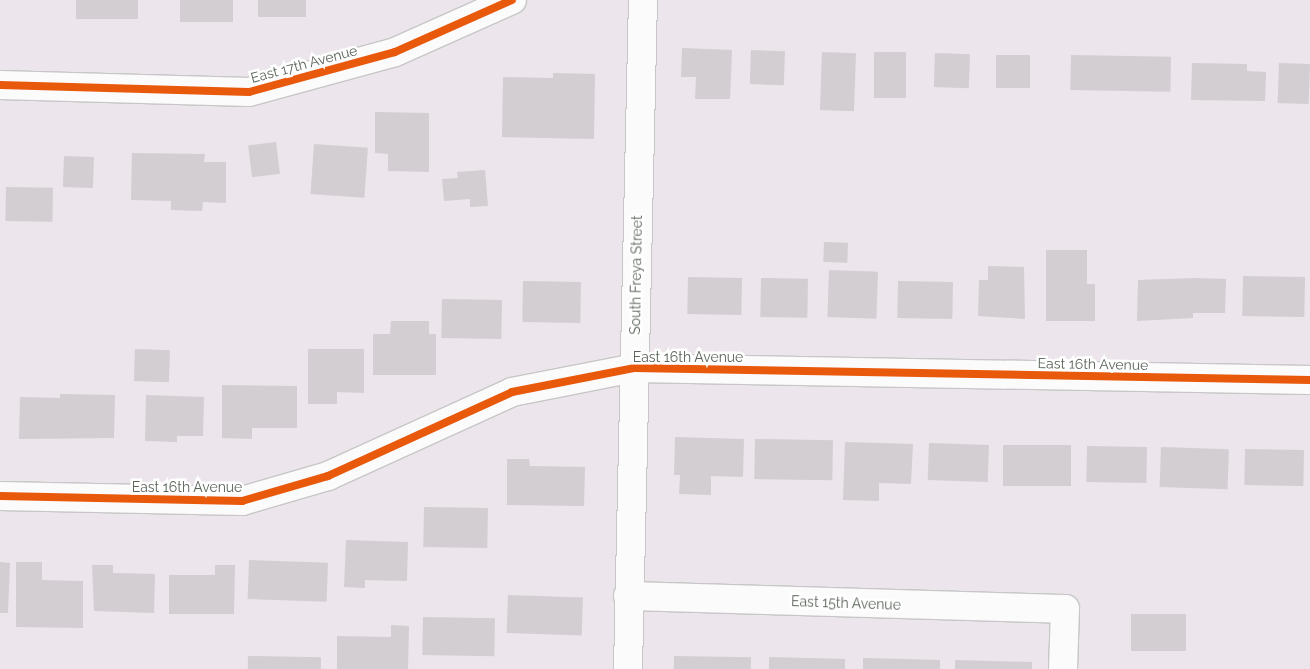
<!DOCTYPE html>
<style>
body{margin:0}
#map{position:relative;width:1310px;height:669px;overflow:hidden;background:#ece5eb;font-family:Raleway,sans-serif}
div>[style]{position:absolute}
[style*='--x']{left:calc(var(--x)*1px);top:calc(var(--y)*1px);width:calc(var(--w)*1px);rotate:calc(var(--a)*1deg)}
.building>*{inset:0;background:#d2ced2;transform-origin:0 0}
.roads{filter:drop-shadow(1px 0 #c6c7c6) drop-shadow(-1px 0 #c6c7c6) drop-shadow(0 1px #c6c7c6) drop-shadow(0 -1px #c6c7c6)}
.street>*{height:28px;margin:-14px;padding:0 14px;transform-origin:14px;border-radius:14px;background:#fcfbfc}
.secondary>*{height:28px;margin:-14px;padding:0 14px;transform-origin:14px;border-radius:14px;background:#fcfbfc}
.cycleway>*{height:8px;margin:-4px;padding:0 4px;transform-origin:4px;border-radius:4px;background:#e8590c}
span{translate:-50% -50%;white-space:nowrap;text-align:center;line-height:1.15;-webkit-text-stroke:5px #fff;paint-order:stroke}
.street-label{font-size:14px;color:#5b655a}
</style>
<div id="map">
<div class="building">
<i style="left:76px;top:0;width:62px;height:19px"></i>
<i style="left:180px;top:0;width:53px;height:22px"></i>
<i style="left:258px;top:0;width:48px;height:17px"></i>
<i style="clip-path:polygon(682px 48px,732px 50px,730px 99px,695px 99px,696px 77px,681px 77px)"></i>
<i style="left:751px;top:50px;width:34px;height:34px;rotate:2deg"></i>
<i style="left:822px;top:52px;width:34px;height:58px;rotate:2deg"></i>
<i style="left:874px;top:52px;width:32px;height:46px"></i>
<i style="left:935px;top:53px;width:35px;height:34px;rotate:2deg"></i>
<i style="left:996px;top:55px;width:34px;height:33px"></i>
<i style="left:1071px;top:55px;width:100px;height:35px;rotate:1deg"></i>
<i style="clip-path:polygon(1192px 63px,1247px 64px,1247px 71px,1266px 72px,1265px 101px,1191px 100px)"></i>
<i style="left:1279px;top:63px;width:31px;height:40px;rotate:2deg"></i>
<i style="clip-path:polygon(553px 73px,595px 74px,594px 139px,502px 137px,503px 77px,553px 78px)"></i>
<i style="clip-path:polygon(375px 112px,429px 113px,429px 172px,388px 171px,388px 154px,375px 153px)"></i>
<i style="left:276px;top:142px;width:32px;height:28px;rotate:83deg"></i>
<i style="left:314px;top:144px;width:54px;height:50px;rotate:4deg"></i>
<i style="clip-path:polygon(132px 153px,205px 154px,204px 162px,226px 162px,226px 203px,203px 202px,202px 211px,171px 210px,171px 201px,131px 200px)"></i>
<i style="left:64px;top:156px;width:30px;height:31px;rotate:2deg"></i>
<i style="clip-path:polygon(485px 170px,488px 206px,470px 207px,470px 199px,444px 201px,442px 179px,458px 178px,457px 172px)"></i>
<i style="left:6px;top:187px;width:47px;height:34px;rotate:1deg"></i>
<i style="left:824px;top:242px;width:24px;height:20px;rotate:2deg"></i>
<i style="clip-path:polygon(1046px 250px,1087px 250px,1087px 284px,1095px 284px,1095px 321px,1046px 321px)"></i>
<i style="clip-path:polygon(988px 266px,1024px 267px,1025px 319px,978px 316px,979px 280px,988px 280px)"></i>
<i style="left:829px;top:270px;width:49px;height:47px;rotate:2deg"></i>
<i style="left:1243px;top:276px;width:62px;height:40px;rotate:1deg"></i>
<i style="left:688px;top:277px;width:54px;height:37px;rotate:1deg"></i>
<i style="left:761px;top:278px;width:47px;height:39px;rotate:1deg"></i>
<i style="clip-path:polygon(1196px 278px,1226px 279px,1225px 313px,1193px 313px,1193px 318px,1137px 321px,1138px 280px)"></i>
<i style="left:523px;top:281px;width:58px;height:41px;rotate:1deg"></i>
<i style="left:898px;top:281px;width:55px;height:37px;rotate:1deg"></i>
<i style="left:442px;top:299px;width:60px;height:39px;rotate:1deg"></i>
<i style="clip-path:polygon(391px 321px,429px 321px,429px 334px,436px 334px,436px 375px,373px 375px,373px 334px,390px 334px)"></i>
<i style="left:135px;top:349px;width:35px;height:32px;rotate:2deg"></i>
<i style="clip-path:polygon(308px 349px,364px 349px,364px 393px,337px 392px,337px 404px,308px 404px)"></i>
<i style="clip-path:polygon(222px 385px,297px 386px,297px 428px,252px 428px,252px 439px,222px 438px)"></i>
<i style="clip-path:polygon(60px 394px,115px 395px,114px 438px,19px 439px,20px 397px,60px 398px)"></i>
<i style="clip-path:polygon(146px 395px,204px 397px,203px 436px,177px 436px,177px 442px,145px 441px)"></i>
<i style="clip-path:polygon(675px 437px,744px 439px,743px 477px,711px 476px,711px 495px,679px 494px,680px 475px,674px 475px)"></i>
<i style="left:755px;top:439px;width:78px;height:40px;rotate:1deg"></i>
<i style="clip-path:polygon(845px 442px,913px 444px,911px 484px,879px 483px,879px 501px,843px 500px)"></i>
<i style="left:929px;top:443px;width:60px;height:37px;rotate:2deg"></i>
<i style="left:1003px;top:445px;width:68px;height:41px"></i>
<i style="left:1087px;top:446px;width:60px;height:36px;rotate:1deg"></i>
<i style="left:1161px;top:447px;width:68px;height:40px;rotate:2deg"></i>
<i style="left:1245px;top:449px;width:59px;height:36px;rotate:1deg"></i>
<i style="clip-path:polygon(507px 459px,529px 459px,530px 466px,585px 467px,584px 506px,507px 505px)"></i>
<i style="left:424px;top:507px;width:64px;height:40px;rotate:1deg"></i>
<i style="clip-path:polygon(346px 540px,408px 542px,407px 581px,365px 580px,365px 588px,344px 587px)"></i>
<i style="left:249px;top:560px;width:79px;height:39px;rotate:2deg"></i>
<i style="clip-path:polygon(0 562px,10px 563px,8px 613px,0 613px)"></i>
<i style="clip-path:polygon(16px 562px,42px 562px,42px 580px,83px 581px,83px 628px,16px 627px)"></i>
<i style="clip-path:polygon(92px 565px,113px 565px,113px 573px,155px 574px,154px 613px,94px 611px)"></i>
<i style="clip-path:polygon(215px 565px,235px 565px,234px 614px,169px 614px,169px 575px,215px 575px)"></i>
<i style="left:508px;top:595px;width:75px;height:38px;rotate:2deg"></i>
<i style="left:1131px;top:614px;width:55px;height:37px"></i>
<i style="left:423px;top:617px;width:72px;height:38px;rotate:1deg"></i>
<i style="clip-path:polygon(391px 625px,409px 626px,408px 669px,337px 669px,337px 636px,391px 637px)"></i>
<i style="left:248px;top:656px;width:73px;height:13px;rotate:1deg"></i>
<i style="left:674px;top:656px;width:77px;height:13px;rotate:1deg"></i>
<i style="clip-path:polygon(769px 657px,845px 659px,845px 669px,769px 669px)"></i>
<i style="clip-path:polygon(863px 658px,940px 660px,940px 669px,863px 669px)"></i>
<i style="clip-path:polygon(955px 660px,1032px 662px,1032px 669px,955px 669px)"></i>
</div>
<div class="roads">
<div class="street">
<i style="--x:0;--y:85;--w:249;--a:1.6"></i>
<i style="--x:249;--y:92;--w:151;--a:-15.3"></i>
<i style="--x:395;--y:52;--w:128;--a:-24"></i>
<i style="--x:0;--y:496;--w:242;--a:1.2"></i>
<i style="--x:242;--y:501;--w:90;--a:-16.2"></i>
<i style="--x:328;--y:476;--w:202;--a:-24.5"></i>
<i style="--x:512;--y:392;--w:124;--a:-11.1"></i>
<i style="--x:634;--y:368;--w:676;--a:1.02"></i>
<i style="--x:628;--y:596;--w:437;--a:1.7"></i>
<i style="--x:1065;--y:609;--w:60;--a:91.9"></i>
</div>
<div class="secondary">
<i style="--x:628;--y:669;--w:669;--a:-88.72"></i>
</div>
</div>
<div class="cycleway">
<i style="--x:0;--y:85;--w:249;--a:1.6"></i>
<i style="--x:249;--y:92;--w:151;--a:-15.3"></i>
<i style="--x:395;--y:52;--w:128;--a:-24"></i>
<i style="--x:0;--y:496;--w:242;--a:1.2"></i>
<i style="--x:242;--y:501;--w:90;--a:-16.2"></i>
<i style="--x:328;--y:476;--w:202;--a:-24.5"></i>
<i style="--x:512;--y:392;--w:124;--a:-11.1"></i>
<i style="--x:634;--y:368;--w:676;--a:1.02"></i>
</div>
<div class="street-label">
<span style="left:304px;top:64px;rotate:-15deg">East 17th Avenue</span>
<span style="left:636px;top:275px;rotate:-89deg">South Freya Street</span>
<span style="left:688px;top:357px">East 16th Avenue</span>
<span style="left:1093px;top:364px;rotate:1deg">East 16th Avenue</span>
<span style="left:187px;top:487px">East 16th Avenue</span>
<span style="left:846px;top:603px;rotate:2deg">East 15th Avenue</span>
</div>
</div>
